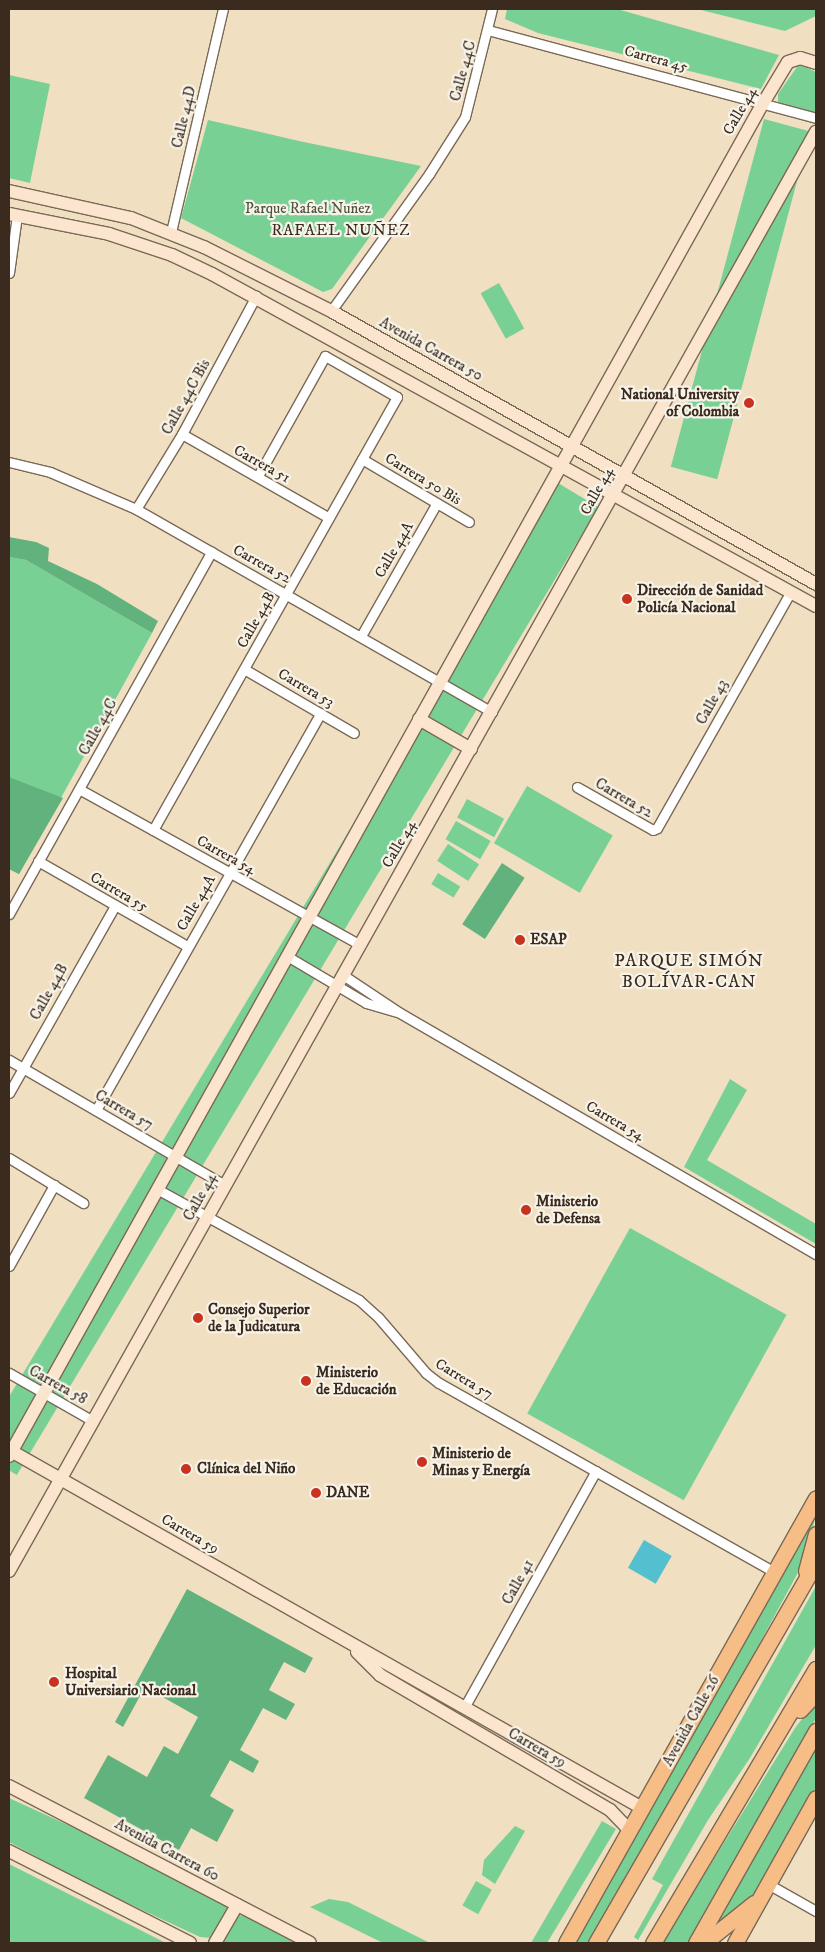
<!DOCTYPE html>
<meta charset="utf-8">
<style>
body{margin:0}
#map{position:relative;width:825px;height:1952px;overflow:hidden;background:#f0dfc1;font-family:"IM FELL DW Pica",serif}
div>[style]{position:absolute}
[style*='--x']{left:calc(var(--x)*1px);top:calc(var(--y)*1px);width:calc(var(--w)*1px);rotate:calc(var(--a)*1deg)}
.green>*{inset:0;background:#78d095;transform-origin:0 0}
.forest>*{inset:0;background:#62b27e;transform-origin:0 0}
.water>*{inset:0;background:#54c0cf;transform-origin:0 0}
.roads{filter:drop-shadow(1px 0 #7a6957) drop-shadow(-1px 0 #7a6957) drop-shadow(0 1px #7a6957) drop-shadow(0 -1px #7a6957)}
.street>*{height:9px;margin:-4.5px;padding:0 4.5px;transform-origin:4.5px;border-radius:4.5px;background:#fff}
.secondary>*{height:12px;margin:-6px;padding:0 6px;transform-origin:6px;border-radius:6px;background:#fbe5cf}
.primary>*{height:15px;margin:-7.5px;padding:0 7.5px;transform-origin:7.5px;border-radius:7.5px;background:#f6be86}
.dots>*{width:14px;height:14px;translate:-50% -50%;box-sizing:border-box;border:2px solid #f7f3e8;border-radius:50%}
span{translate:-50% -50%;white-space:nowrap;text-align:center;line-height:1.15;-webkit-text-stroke:4.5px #f7f3e8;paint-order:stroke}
.street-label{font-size:15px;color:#3b2a1e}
.park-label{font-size:15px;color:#4a543c}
.poi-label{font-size:15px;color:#3b2a1e;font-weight:700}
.right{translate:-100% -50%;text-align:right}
.left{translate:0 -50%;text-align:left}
.neighbourhood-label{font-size:16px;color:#3b2a1e;letter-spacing:1px}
.quarter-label{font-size:18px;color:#3b2a1e;letter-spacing:1px}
.frame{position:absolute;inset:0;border:10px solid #3b2a1e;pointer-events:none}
</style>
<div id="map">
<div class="green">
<i style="clip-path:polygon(507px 9px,617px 9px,779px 55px,761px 89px,538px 33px,505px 19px)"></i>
<i style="clip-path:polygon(697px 9px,816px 9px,816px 16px,785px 31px)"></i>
<i style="clip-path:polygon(799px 64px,816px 72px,816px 114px,781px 105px,778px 101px,778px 94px)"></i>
<i style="clip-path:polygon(9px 75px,50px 84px,30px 183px,9px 178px)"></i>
<i style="left:764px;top:119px;width:48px;height:360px;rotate:15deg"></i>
<i style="clip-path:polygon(208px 120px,299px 141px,421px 166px,332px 289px,323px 292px,181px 218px)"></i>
<i style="left:499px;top:283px;width:52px;height:21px;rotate:61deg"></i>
<i style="left:558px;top:483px;width:47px;height:1129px;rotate:31deg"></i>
<i style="clip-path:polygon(9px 557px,26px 560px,152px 633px,19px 874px,9px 869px)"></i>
<i style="left:527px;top:786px;width:99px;height:66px;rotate:30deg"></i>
<i style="left:467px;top:799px;width:42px;height:21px;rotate:28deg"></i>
<i style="left:456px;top:821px;width:40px;height:21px;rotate:30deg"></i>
<i style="left:448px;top:844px;width:37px;height:20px;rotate:33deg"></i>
<i style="left:438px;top:873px;width:26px;height:13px;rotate:31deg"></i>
<i style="clip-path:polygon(730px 1079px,747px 1090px,707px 1160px,816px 1224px,816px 1244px,684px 1167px)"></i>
<i style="left:630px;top:1228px;width:179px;height:212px;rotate:29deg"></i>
<i style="clip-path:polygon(816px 1513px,807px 1556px,694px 1764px,588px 1943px,575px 1943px)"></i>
<i style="clip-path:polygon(816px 1586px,816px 1645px,750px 1758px,708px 1820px,638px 1940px,634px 1937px,663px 1885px,652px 1879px)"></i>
<i style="clip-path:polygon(816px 1701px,816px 1718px,689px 1943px,662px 1943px,795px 1728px)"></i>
<i style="clip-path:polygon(816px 1746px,816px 1787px,757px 1894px,709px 1932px)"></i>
<i style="clip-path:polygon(9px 1798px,114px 1846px,226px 1906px,228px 1910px,211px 1938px,200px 1937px,93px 1887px,9px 1842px)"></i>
<i style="clip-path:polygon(602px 1821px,616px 1829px,547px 1943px,531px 1943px)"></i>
<i style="clip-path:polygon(515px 1826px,525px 1831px,495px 1884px,482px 1875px,484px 1860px)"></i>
<i style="clip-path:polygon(9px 1864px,166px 1943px,9px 1943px)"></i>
<i style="left:476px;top:1881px;width:18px;height:28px;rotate:29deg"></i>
<i style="clip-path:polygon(329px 1899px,348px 1902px,430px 1943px,383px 1943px,310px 1907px)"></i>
<i style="clip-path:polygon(238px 1915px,247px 1916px,298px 1943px,220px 1943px)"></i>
</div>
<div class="forest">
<i style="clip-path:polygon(9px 537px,36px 542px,49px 548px,48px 561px,97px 584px,158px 621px,152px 633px,26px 560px,9px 557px)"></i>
<i style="clip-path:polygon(9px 777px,63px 798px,19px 874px,9px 869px)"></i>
<i style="left:502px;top:863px;width:27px;height:73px;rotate:33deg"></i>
<i style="clip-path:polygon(187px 1589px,313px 1658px,305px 1673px,284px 1662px,269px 1690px,295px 1704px,286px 1720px,263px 1708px,240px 1750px,259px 1761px,253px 1773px,230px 1760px,210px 1796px,234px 1810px,217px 1842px,191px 1828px,179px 1850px,84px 1798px,108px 1755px,147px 1777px,164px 1746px,178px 1754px,198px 1717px,145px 1687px,123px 1727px,115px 1722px)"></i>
</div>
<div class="water">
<i style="left:644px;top:1540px;width:32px;height:32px;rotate:30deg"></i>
</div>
<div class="roads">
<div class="street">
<i style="--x:488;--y:30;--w:340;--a:15"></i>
<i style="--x:171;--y:232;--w:229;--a:-76.9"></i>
<i style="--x:9;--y:273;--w:59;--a:-82.1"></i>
<i style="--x:331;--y:311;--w:168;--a:-54.4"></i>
<i style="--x:429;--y:174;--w:67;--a:-57.7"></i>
<i style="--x:465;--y:117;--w:111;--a:-76"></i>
<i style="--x:182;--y:434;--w:169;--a:29.7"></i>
<i style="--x:362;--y:459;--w:124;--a:30.5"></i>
<i style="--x:9;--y:462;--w:42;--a:13.7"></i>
<i style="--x:50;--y:472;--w:94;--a:23.3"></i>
<i style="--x:136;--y:509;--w:410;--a:29.7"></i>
<i style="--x:136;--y:509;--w:88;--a:-58.5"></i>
<i style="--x:182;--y:434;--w:157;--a:-61.8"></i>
<i style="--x:361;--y:636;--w:153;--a:-60.3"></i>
<i style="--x:244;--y:669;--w:127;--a:30.2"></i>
<i style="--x:577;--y:787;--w:87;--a:29.5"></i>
<i style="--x:653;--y:830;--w:4;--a:-27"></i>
<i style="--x:657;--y:828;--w:272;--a:-60.5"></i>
<i style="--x:79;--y:789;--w:321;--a:29"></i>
<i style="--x:153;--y:830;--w:497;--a:-60.6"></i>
<i style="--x:397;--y:397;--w:83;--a:-150.3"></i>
<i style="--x:325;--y:356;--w:137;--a:119.2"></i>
<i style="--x:38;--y:861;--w:172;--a:29.7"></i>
<i style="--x:9;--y:914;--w:415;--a:-60.8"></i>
<i style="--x:287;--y:956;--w:92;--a:30.7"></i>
<i style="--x:366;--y:1003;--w:32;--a:16"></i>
<i style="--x:343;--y:975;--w:69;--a:33.7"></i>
<i style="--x:400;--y:1013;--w:481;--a:30.1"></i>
<i style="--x:9;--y:1060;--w:250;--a:30.1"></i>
<i style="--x:9;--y:1093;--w:215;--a:-60.5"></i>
<i style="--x:96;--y:1110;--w:456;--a:-60.5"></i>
<i style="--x:9;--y:1158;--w:87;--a:31.3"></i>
<i style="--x:157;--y:1189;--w:230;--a:28.8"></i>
<i style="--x:359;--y:1300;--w:25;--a:42"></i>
<i style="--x:378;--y:1317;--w:74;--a:49.4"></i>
<i style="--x:426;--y:1373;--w:16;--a:38"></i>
<i style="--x:439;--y:1383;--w:385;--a:29.4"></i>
<i style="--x:9;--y:1266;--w:93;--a:-60.9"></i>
<i style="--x:9;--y:1373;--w:97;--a:29.7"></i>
<i style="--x:465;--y:1706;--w:269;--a:-60.9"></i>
<i style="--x:768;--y:1884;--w:55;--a:29.4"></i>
</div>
<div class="secondary">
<i style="--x:9;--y:191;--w:125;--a:12.5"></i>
<i style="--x:131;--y:218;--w:79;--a:21.7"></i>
<i style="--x:204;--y:247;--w:142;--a:26.7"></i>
<i style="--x:331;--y:311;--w:557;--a:29.37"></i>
<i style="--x:9;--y:214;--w:102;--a:11.3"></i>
<i style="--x:109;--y:234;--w:66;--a:18.4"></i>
<i style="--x:172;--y:255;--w:44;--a:25.4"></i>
<i style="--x:212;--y:274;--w:689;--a:28.8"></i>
<i style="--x:419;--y:719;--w:60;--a:30"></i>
<i style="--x:11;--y:1451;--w:725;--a:29.5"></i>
<i style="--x:9;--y:1456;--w:1547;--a:-60.87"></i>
<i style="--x:762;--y:105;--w:50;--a:-58.8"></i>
<i style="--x:788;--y:62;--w:13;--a:-18"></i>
<i style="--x:800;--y:58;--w:17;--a:17"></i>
<i style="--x:9;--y:1571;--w:1650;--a:-60.72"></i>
<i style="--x:357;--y:1652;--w:33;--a:45"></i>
<i style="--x:380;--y:1675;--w:267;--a:30.4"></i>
<i style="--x:610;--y:1810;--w:29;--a:46"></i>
<i style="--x:9;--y:1786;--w:339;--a:27.5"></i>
<i style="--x:9;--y:1851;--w:203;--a:26.9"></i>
<i style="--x:215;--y:1943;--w:44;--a:-59.9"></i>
</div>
<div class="primary">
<i style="--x:806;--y:1571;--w:38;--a:-75"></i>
<i style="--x:800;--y:1710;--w:23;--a:-47"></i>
<i style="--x:566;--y:1943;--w:510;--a:-60.67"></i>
<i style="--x:596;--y:1943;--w:440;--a:-60"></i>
<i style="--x:653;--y:1943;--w:319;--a:-59.3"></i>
<i style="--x:696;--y:1943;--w:244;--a:-60.5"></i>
<i style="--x:704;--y:1943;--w:64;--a:-38.7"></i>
<i style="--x:735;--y:1943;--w:166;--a:-60.8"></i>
</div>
</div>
<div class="dots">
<i style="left:749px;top:403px;background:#c8321e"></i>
<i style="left:627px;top:599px;background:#c8321e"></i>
<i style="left:520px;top:940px;background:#c8321e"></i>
<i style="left:526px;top:1210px;background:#c8321e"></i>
<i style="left:198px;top:1318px;background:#c8321e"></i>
<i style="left:306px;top:1381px;background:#c8321e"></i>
<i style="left:422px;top:1462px;background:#c8321e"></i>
<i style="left:186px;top:1469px;background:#c8321e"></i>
<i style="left:316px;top:1493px;background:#c8321e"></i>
<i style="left:54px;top:1682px;background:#c8321e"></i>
</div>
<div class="street-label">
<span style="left:656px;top:59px;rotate:15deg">Carrera 45</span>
<span style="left:463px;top:71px;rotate:-75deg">Calle 44C</span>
<span style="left:740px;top:111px;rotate:-60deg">Calle 44</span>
<span style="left:184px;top:117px;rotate:-77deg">Calle 44D</span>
<span style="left:431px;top:349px;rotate:29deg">Avenida Carrera 50</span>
<span style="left:186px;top:397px;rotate:-61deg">Calle 44C Bis</span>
<span style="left:262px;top:464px;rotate:29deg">Carrera 51</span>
<span style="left:423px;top:479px;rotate:31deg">Carrera 50 Bis</span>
<span style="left:597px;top:491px;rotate:-61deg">Calle 44</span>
<span style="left:394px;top:550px;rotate:-60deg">Calle 44A</span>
<span style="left:262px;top:564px;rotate:29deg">Carrera 52</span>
<span style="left:256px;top:620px;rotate:-61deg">Calle 44B</span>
<span style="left:306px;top:688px;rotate:30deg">Carrera 53</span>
<span style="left:712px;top:702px;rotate:-61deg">Calle 43</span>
<span style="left:98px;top:727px;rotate:-61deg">Calle 44C</span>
<span style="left:624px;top:798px;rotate:30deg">Carrera 52</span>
<span style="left:399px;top:844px;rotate:-60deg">Calle 44</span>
<span style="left:226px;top:855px;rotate:29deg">Carrera 54</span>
<span style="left:119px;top:892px;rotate:30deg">Carrera 55</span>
<span style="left:196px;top:903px;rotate:-60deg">Calle 44A</span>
<span style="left:49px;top:992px;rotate:-61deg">Calle 44B</span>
<span style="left:124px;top:1110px;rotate:30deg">Carrera 57</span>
<span style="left:615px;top:1121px;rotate:30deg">Carrera 54</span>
<span style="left:200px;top:1197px;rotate:-61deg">Calle 44</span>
<span style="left:464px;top:1379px;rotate:31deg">Carrera 57</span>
<span style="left:58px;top:1385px;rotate:29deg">Carrera 58</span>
<span style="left:190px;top:1534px;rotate:30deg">Carrera 59</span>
<span style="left:518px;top:1582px;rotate:-61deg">Calle 41</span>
<span style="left:691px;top:1721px;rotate:-61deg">Avenida Calle 26</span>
<span style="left:537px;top:1748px;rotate:30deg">Carrera 59</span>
<span style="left:167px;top:1850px;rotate:28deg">Avenida Carrera 60</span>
</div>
<div class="park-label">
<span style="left:308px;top:209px">Parque Rafael Nuñez</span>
</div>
<div class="poi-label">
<span class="right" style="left:739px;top:403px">National University<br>of Colombia</span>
<span class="left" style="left:637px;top:599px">Dirección de Sanidad<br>Policía Nacional</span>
<span class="left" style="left:530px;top:940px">ESAP</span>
<span class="left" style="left:536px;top:1210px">Ministerio<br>de Defensa</span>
<span class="left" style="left:208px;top:1318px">Consejo Superior<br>de la Judicatura</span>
<span class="left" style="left:316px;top:1381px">Ministerio<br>de Educación</span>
<span class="left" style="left:432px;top:1462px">Ministerio de<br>Minas y Energía</span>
<span class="left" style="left:197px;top:1469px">Clínica del Niño</span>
<span class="left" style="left:326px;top:1493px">DANE</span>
<span class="left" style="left:65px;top:1682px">Hospital<br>Universiario Nacional</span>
</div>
<div class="neighbourhood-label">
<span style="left:341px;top:230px">RAFAEL NUÑEZ</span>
</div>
<div class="quarter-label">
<span style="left:689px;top:972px">PARQUE SIMÓN<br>BOLÍVAR-CAN</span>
</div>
<div class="frame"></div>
</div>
